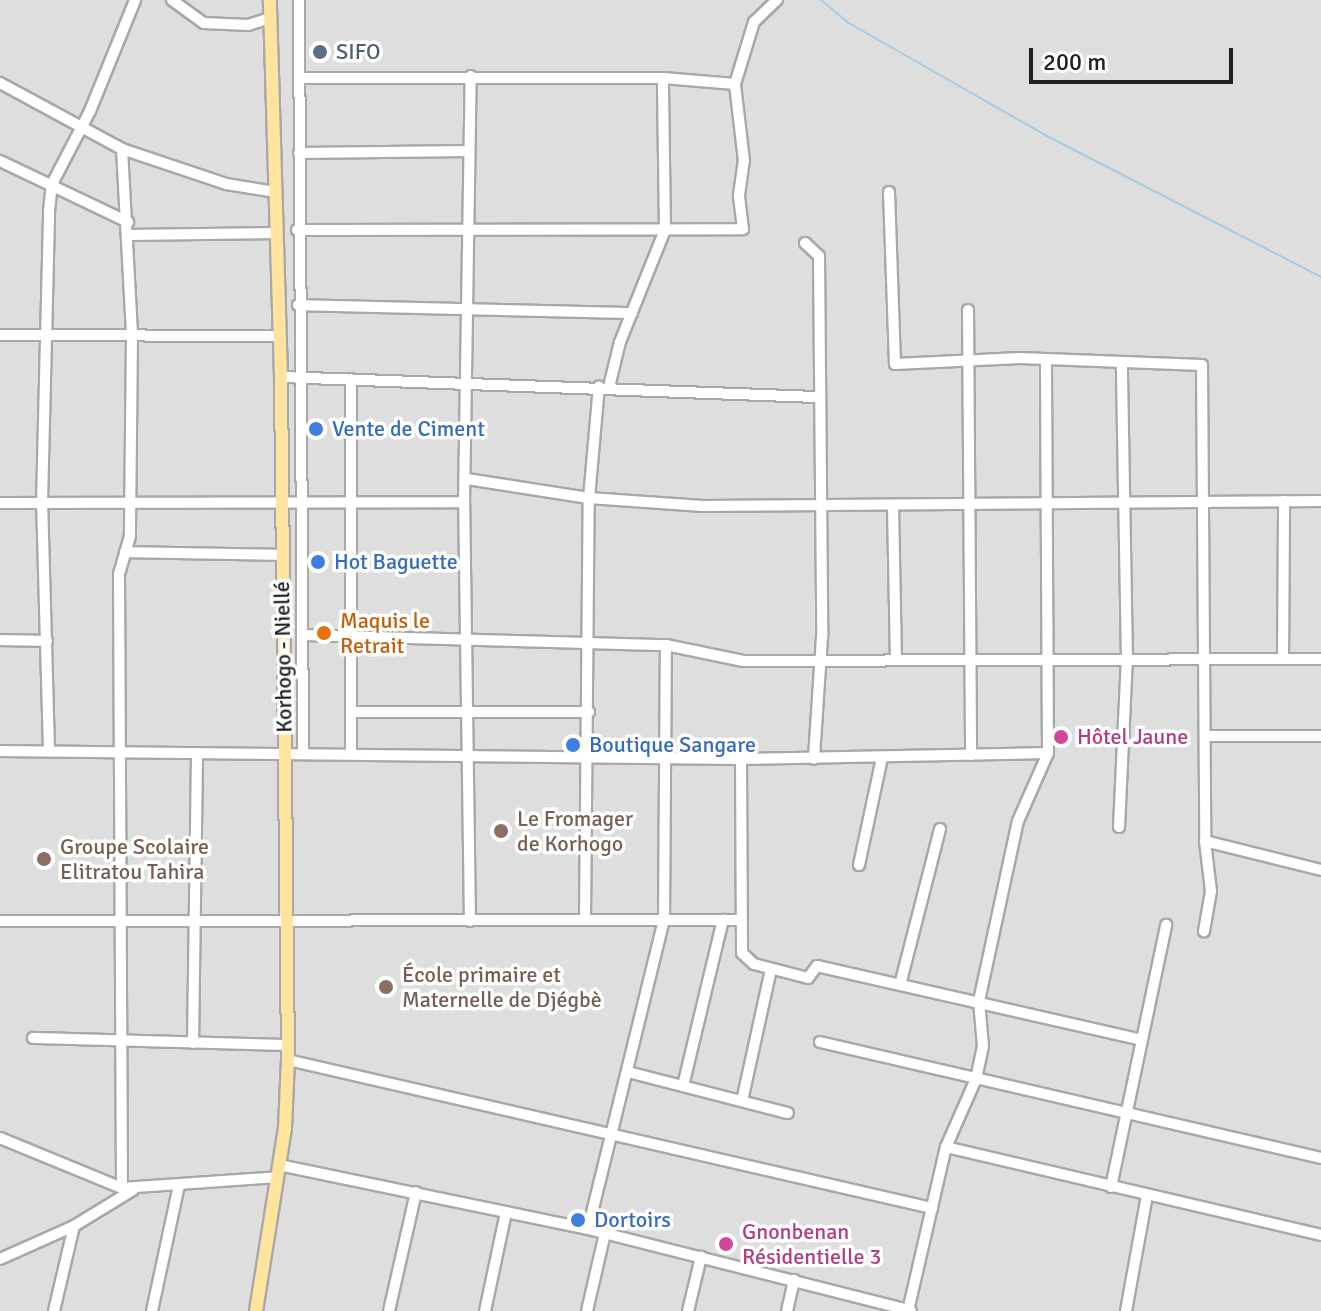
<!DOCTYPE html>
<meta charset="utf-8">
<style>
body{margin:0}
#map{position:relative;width:1321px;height:1311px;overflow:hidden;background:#f2f0e7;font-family:Signika,sans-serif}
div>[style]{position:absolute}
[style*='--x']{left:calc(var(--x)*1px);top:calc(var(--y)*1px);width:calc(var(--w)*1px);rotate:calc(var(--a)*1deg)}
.residential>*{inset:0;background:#dfdede;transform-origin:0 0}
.stream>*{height:2px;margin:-1px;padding:0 1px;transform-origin:1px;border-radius:1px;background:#a6cbe1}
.roads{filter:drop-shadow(2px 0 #a8a8a8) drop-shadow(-2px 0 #a8a8a8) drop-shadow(0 2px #a8a8a8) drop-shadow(0 -2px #a8a8a8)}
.minor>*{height:10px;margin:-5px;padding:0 5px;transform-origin:5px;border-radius:5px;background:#fff}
.major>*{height:12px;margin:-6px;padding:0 6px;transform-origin:6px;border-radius:6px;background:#ffe39f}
.dots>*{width:22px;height:22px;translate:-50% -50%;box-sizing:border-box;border:4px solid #fff;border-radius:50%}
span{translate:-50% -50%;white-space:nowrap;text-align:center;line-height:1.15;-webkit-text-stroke:7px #fff;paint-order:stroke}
.service-label{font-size:22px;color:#4e5e75}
.left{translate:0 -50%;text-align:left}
.shop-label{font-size:22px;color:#366cbe}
.food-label{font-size:22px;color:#c56008}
.street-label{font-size:22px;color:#212121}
.hotel-label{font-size:22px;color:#b23c85}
.education-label{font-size:22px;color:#785e54}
.scale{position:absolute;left:1029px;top:48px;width:204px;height:36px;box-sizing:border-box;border:4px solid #212121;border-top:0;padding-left:10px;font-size:24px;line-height:28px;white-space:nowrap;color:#212121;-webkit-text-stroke:6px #fff;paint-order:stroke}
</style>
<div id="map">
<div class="residential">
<i style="left:0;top:0;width:1321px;height:1311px"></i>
</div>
<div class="stream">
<i style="--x:821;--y:0;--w:34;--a:40"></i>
<i style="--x:847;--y:22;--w:230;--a:29.7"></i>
<i style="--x:1047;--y:136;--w:308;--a:27.2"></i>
</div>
<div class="roads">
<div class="minor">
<i style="--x:172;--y:0;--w:39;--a:36"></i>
<i style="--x:204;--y:23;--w:44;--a:2.6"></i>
<i style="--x:248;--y:25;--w:23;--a:-18"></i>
<i style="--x:299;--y:0;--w:754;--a:89.7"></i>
<i style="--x:299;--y:78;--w:364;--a:0"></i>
<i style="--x:663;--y:78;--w:72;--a:4.8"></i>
<i style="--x:0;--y:83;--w:139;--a:28.4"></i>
<i style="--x:122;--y:149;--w:110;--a:18.6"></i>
<i style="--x:226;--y:184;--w:51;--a:9.1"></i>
<i style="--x:122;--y:149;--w:187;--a:86.9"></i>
<i style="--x:132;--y:336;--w:200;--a:90.6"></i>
<i style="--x:130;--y:536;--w:40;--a:106"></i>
<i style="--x:119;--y:574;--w:614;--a:89.72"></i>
<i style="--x:299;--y:153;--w:170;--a:-0.7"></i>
<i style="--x:0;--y:161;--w:142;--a:25.5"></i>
<i style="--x:889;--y:192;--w:172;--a:88"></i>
<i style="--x:895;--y:364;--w:125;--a:-2.7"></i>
<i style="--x:1020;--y:358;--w:182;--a:2.2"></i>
<i style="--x:1202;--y:365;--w:476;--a:89.6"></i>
<i style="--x:1205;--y:841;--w:50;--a:83.2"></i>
<i style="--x:1211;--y:891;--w:41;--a:99.9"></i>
<i style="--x:297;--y:230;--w:446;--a:-0.1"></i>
<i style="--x:743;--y:229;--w:34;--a:-97"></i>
<i style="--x:739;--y:195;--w:34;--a:-82"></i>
<i style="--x:744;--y:161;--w:78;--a:-96.7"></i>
<i style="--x:735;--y:84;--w:65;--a:-73"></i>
<i style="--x:754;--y:22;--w:32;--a:-44"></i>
<i style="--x:129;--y:235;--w:148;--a:-0.8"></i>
<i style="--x:805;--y:243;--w:19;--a:43"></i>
<i style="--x:819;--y:256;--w:381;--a:89.5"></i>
<i style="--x:822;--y:637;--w:122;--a:93.8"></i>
<i style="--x:298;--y:305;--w:334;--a:1.4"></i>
<i style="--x:968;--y:310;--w:445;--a:89.6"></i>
<i style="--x:0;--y:335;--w:278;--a:0.2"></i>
<i style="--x:281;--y:377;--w:536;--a:2.14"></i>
<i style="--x:351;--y:379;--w:374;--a:90"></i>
<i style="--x:609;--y:387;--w:46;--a:-76.3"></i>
<i style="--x:620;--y:342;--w:121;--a:-68.1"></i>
<i style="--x:665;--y:230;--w:152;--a:-90.8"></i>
<i style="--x:467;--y:479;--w:123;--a:8.9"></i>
<i style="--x:589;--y:498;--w:114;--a:4"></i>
<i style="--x:703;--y:506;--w:618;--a:-0.46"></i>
<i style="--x:0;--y:503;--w:464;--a:-0.1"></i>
<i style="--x:893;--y:506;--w:153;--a:88.9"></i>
<i style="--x:125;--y:552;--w:157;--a:1.1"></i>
<i style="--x:303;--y:635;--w:363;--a:1.6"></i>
<i style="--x:666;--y:645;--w:79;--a:11.7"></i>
<i style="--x:743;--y:661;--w:578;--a:-0.2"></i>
<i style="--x:0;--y:640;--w:47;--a:1.2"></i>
<i style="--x:1283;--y:659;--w:158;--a:-89.6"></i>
<i style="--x:351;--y:712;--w:238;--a:0"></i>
<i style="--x:1205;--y:736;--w:116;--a:0"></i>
<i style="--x:49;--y:750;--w:247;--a:-91.6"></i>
<i style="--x:42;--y:503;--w:292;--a:-88.6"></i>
<i style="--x:49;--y:211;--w:27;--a:-84"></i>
<i style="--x:52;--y:184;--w:82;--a:-62.5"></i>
<i style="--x:90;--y:111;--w:120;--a:-67.9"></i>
<i style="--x:0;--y:751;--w:741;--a:0.62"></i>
<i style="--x:741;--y:759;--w:307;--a:-1.1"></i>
<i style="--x:741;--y:759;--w:194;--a:89.7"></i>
<i style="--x:742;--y:953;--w:16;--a:43"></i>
<i style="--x:754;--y:964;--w:56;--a:14.5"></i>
<i style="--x:808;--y:978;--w:15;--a:-53"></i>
<i style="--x:817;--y:966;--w:333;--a:12.8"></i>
<i style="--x:1119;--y:827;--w:167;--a:-87.3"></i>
<i style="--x:1127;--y:660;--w:298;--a:-91"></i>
<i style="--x:1205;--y:841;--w:120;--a:14"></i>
<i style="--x:859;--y:865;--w:109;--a:-77.9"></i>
<i style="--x:585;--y:919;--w:421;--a:-89.5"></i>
<i style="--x:589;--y:498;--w:112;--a:-84.9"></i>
<i style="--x:0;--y:921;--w:741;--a:-0.08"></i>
<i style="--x:470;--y:921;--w:419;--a:-90.8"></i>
<i style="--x:464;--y:502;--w:426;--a:-89.1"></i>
<i style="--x:900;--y:985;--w:161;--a:-75.6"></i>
<i style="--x:33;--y:1038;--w:255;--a:1.6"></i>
<i style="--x:820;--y:1042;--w:514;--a:13.04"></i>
<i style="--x:193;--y:1043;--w:290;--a:-89.2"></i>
<i style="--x:288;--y:1060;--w:661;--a:12.94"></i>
<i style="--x:628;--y:1072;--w:165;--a:14.4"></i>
<i style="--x:683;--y:1086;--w:171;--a:-76.5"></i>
<i style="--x:742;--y:1101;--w:135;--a:-77.6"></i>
<i style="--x:0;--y:1138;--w:132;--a:22.3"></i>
<i style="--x:122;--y:1188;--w:156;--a:-4"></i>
<i style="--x:946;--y:1147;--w:385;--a:13.2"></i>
<i style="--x:279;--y:1165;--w:316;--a:11.7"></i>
<i style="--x:588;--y:1229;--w:333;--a:14.2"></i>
<i style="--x:1111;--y:1187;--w:268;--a:-78.1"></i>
<i style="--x:588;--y:1229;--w:318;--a:-76.2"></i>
<i style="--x:664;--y:920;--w:275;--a:-89.6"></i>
<i style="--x:0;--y:1259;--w:81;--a:-24"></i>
<i style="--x:74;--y:1226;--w:69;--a:-31.4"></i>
<i style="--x:54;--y:1311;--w:87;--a:-76.8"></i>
<i style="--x:152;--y:1311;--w:129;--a:-77.9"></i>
<i style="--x:389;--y:1311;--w:122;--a:-77.2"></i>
<i style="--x:485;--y:1311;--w:101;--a:-78"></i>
<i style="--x:587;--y:1311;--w:80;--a:-77"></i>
<i style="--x:688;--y:1311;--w:56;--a:-76.5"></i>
<i style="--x:787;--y:1311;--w:32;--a:-77"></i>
<i style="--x:908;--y:1311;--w:168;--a:-77"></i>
<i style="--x:946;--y:1147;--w:74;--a:-66.2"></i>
<i style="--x:976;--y:1079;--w:34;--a:-78"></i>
<i style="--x:983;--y:1046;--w:45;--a:-95.1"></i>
<i style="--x:979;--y:1001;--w:184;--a:-77.8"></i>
<i style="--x:1018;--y:821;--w:74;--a:-66.2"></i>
<i style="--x:1048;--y:753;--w:394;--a:-90.3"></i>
<i style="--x:1126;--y:1311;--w:118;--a:-79.7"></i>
</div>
<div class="major">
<i style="--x:256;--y:1311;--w:185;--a:-81"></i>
<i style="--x:285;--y:1128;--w:68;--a:-87.5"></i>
<i style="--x:288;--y:1060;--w:683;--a:-90.59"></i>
<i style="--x:281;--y:377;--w:377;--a:-91.7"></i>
</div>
</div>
<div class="dots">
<i style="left:320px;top:52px;background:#5c6f8a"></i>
<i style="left:316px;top:429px;background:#3f7fe0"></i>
<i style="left:318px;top:562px;background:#3f7fe0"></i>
<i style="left:324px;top:633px;background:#e8710a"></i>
<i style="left:1061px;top:737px;background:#d1479c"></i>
<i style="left:573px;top:745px;background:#3f7fe0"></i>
<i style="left:501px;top:831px;background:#8d6e63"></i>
<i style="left:44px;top:859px;background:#8d6e63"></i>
<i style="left:386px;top:987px;background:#8d6e63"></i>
<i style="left:578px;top:1220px;background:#3f7fe0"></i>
<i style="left:726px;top:1244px;background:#d1479c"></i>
</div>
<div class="service-label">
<span class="left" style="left:336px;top:52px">SIFO</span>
</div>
<div class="shop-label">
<span class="left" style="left:332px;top:429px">Vente de Ciment</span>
<span class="left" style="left:334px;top:562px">Hot Baguette</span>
<span class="left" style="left:589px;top:745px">Boutique Sangare</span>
<span class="left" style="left:594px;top:1220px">Dortoirs</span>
</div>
<div class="food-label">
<span class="left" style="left:340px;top:633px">Maquis le<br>Retrait</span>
</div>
<div class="street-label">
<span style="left:283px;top:657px;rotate:-91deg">Korhogo - Niellé</span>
</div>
<div class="hotel-label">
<span class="left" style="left:1077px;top:737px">Hôtel Jaune</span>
<span class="left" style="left:742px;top:1244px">Gnonbenan<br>Résidentielle 3</span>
</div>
<div class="education-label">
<span class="left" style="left:517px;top:831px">Le Fromager<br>de Korhogo</span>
<span class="left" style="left:60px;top:859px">Groupe Scolaire<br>Elitratou Tahira</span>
<span class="left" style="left:402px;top:987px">École primaire et<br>Maternelle de Djégbè</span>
</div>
<div class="scale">200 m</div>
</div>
